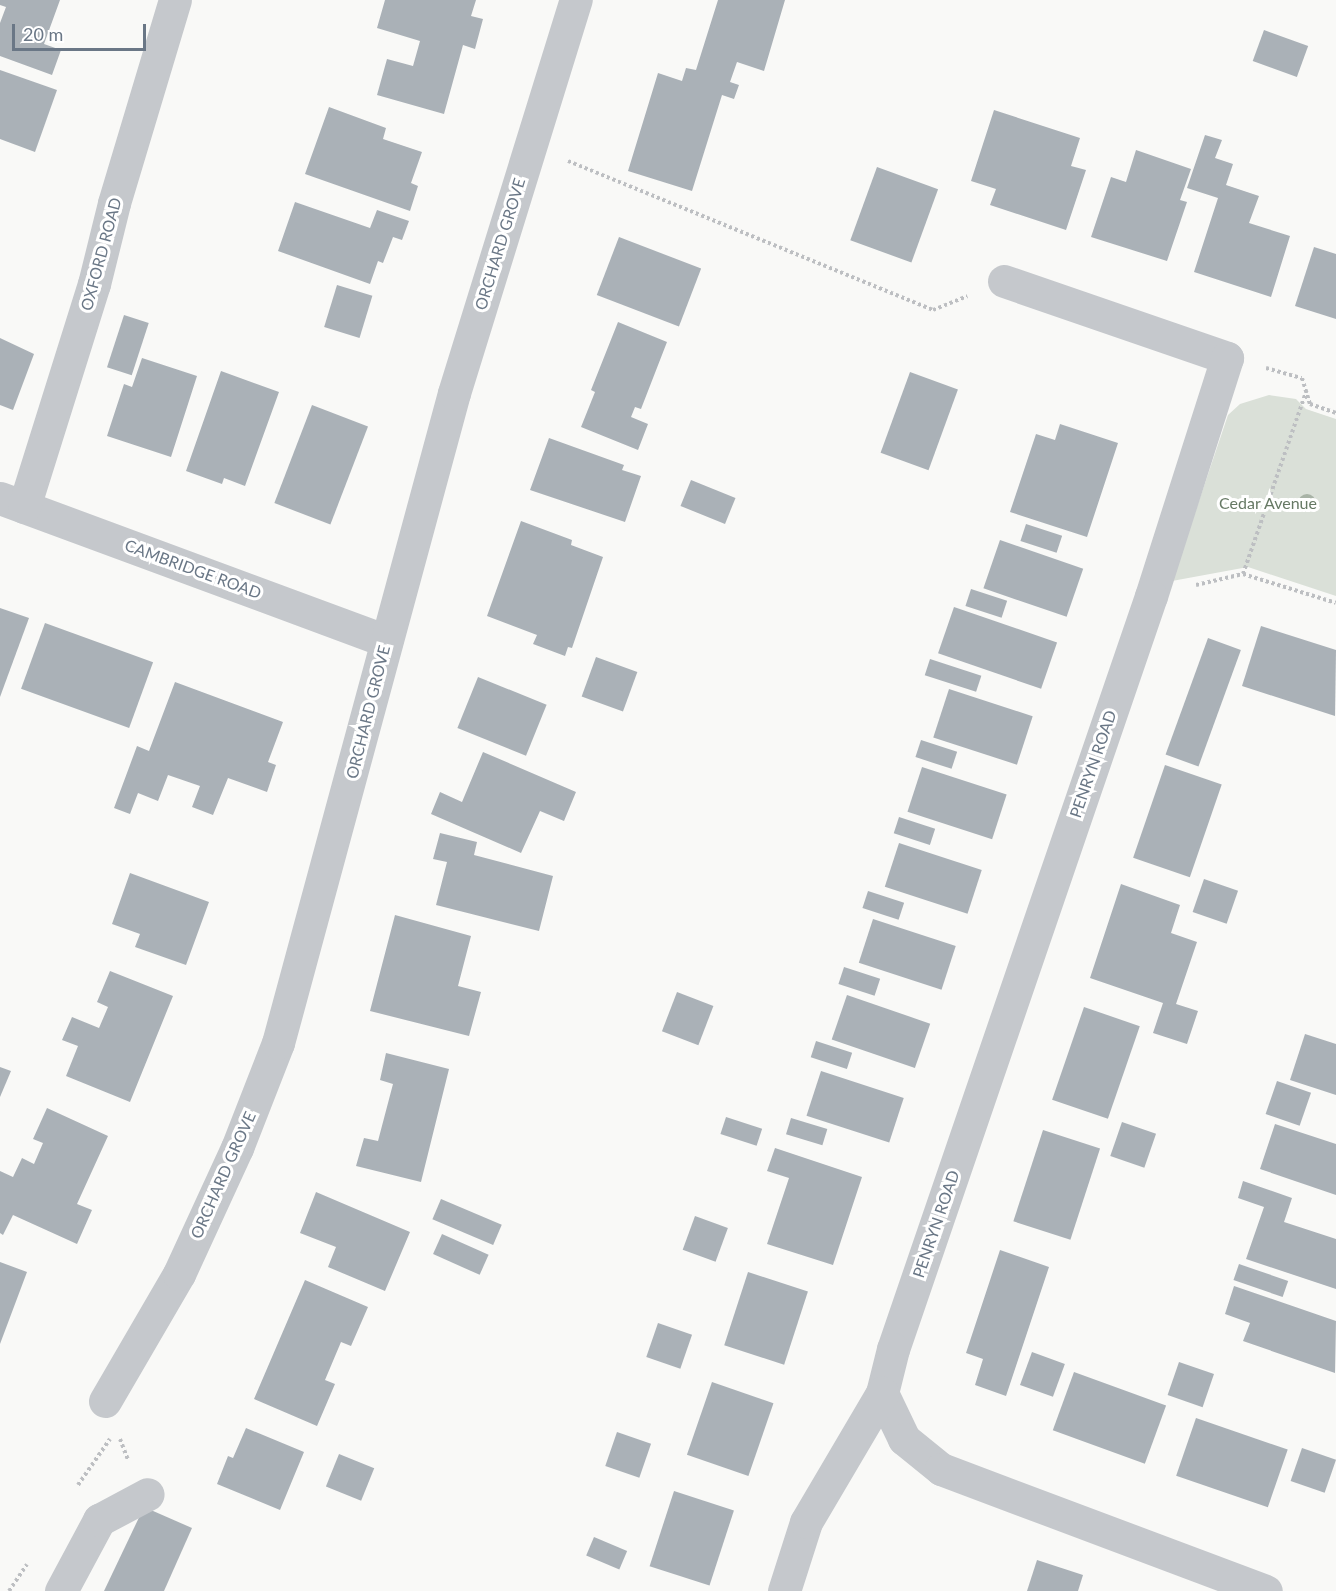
<!DOCTYPE html>
<style>
body{margin:0}
#map{position:relative;width:1336px;height:1591px;overflow:hidden;background:#f9f9f7;font-family:Lato,sans-serif}
div>[style]{position:absolute}
[style*='--x']{left:calc(var(--x)*1px);top:calc(var(--y)*1px);width:calc(var(--w)*1px);rotate:calc(var(--a)*1deg)}
.green>*{inset:0;background:#dae0d8}
.building>*{inset:0;background:#aab1b7;transform-origin:0 0}
.path>*{height:4px;margin-top:-2px;transform-origin:0;background:repeating-linear-gradient(90deg,#bdbfc2 0 3px,transparent 0 6px)}
.minor>*{height:33px;margin:-16.5px;padding:0 16.5px;transform-origin:16.5px;border-radius:16.5px;background:#c5c8cc}
.trees>*{width:18px;height:18px;margin:-9px;border-radius:50%;background:#a8b3a6}
span{translate:-50% -50%;white-space:nowrap;text-align:center;line-height:1.15;-webkit-text-stroke:6px #fff;paint-order:stroke}
.street-label{font-size:16px;color:#6a7786}
.park-label{font-size:16px;color:#667964}
.scale{position:absolute;left:12px;top:24px;width:134px;height:27px;box-sizing:border-box;border:3px solid #6a7786;border-top:0;padding-left:8px;font-size:18px;line-height:21px;white-space:nowrap;color:#6a7786;-webkit-text-stroke:4px #fff;paint-order:stroke}
</style>
<div id="map">
<div class="green">
<i style="clip-path:polygon(1269px 395px,1296px 399px,1306px 409px,1336px 419px,1336px 596px,1248px 567px,1172px 581px,1228px 415px,1240px 404px)"></i>
</div>
<div class="building">
<i style="clip-path:polygon(0 0,60px 0,44px 44px,61px 50px,52px 75px,0 56px,0 23px,6px 7px,0 5px)"></i>
<i style="clip-path:polygon(385px 0,476px 0,471px 16px,483px 19px,475px 49px,463px 45px,444px 114px,377px 95px,387px 59px,413px 66px,420px 41px,377px 28px)"></i>
<i style="clip-path:polygon(718px 0,785px 0,764px 71px,737px 62px,730px 82px,739px 85px,734px 99px,722px 95px,692px 191px,628px 171px,658px 73px,682px 81px,686px 68px,696px 70px)"></i>
<i style="left:1264px;top:30px;width:47px;height:33px;rotate:20deg"></i>
<i style="clip-path:polygon(0 70px,57px 90px,35px 152px,0 139px)"></i>
<i style="clip-path:polygon(329px 107px,386px 128px,383px 139px,422px 152px,411px 183px,418px 186px,410px 211px,305px 174px)"></i>
<i style="clip-path:polygon(994px 110px,1080px 138px,1071px 166px,1086px 170px,1066px 230px,990px 205px,996px 189px,971px 181px)"></i>
<i style="clip-path:polygon(1205px 135px,1222px 140px,1215px 158px,1233px 164px,1226px 185px,1259px 196px,1249px 223px,1290px 236px,1271px 297px,1194px 272px,1218px 198px,1187px 188px)"></i>
<i style="clip-path:polygon(1136px 150px,1191px 169px,1180px 200px,1187px 202px,1167px 261px,1091px 237px,1111px 177px,1126px 182px)"></i>
<i style="left:877px;top:167px;width:65px;height:78px;rotate:20deg"></i>
<i style="clip-path:polygon(295px 202px,370px 228px,377px 210px,409px 221px,402px 240px,393px 237px,383px 263px,378px 261px,370px 284px,278px 251px)"></i>
<i style="left:619px;top:237px;width:88px;height:62px;rotate:21deg"></i>
<i style="clip-path:polygon(1314px 247px,1336px 254px,1336px 319px,1295px 306px)"></i>
<i style="left:337px;top:285px;width:37px;height:44px;rotate:17deg"></i>
<i style="left:124px;top:315px;width:26px;height:55px;rotate:18deg"></i>
<i style="clip-path:polygon(618px 322px,667px 342px,641px 409px,635px 407px,631px 417px,648px 424px,638px 450px,581px 427px,595px 392px,591px 390px)"></i>
<i style="clip-path:polygon(0 338px,34px 354px,13px 410px,0 405px)"></i>
<i style="clip-path:polygon(142px 358px,197px 376px,171px 457px,107px 436px,124px 384px,132px 387px)"></i>
<i style="clip-path:polygon(221px 371px,279px 392px,245px 486px,224px 478px,222px 484px,186px 471px)"></i>
<i style="left:910px;top:372px;width:51px;height:86px;rotate:20deg"></i>
<i style="left:312px;top:405px;width:60px;height:105px;rotate:21deg"></i>
<i style="clip-path:polygon(1060px 424px,1118px 443px,1087px 537px,1010px 512px,1036px 434px,1055px 440px)"></i>
<i style="clip-path:polygon(549px 438px,624px 465px,622px 470px,641px 476px,625px 522px,530px 490px)"></i>
<i style="left:691px;top:480px;width:48px;height:28px;rotate:22deg"></i>
<i style="clip-path:polygon(521px 521px,572px 540px,571px 545px,603px 557px,572px 648px,568px 647px,565px 656px,533px 644px,537px 635px,487px 616px)"></i>
<i style="left:1026px;top:524px;width:38px;height:18px;rotate:18deg"></i>
<i style="left:1000px;top:540px;width:88px;height:51px;rotate:19deg"></i>
<i style="left:971px;top:589px;width:38px;height:18px;rotate:18deg"></i>
<i style="left:954px;top:607px;width:109px;height:49px;rotate:19deg"></i>
<i style="clip-path:polygon(0 608px,29px 618px,0 697px)"></i>
<i style="left:45px;top:623px;width:115px;height:70px;rotate:20deg"></i>
<i style="clip-path:polygon(1261px 626px,1336px 650px,1335px 716px,1242px 686px)"></i>
<i style="left:1208px;top:638px;width:35px;height:124px;rotate:20deg"></i>
<i style="left:596px;top:657px;width:44px;height:42px;rotate:20deg"></i>
<i style="left:930px;top:659px;width:54px;height:17px;rotate:18deg"></i>
<i style="left:478px;top:677px;width:74px;height:55px;rotate:22deg"></i>
<i style="clip-path:polygon(175px 682px,283px 722px,268px 762px,276px 765px,267px 792px,228px 778px,213px 815px,192px 807px,200px 786px,168px 775px,158px 801px,138px 793px,130px 814px,114px 808px,137px 746px,149px 751px)"></i>
<i style="left:949px;top:689px;width:88px;height:51px;rotate:18deg"></i>
<i style="left:921px;top:740px;width:38px;height:18px;rotate:18deg"></i>
<i style="clip-path:polygon(483px 752px,576px 792px,564px 821px,540px 811px,521px 853px,431px 814px,440px 792px,462px 802px)"></i>
<i style="left:1165px;top:765px;width:60px;height:98px;rotate:19deg"></i>
<i style="left:922px;top:767px;width:89px;height:47px;rotate:18deg"></i>
<i style="left:899px;top:817px;width:38px;height:17px;rotate:18deg"></i>
<i style="clip-path:polygon(440px 833px,477px 842px,474px 855px,553px 876px,539px 931px,436px 905px,447px 862px,433px 859px)"></i>
<i style="left:899px;top:843px;width:87px;height:46px;rotate:18deg"></i>
<i style="clip-path:polygon(130px 873px,209px 902px,186px 965px,135px 947px,140px 934px,112px 924px)"></i>
<i style="left:1204px;top:879px;width:36px;height:35px;rotate:19deg"></i>
<i style="clip-path:polygon(1121px 884px,1180px 905px,1171px 933px,1197px 942px,1176px 1004px,1198px 1011px,1187px 1044px,1153px 1033px,1163px 1003px,1090px 978px)"></i>
<i style="left:868px;top:891px;width:38px;height:18px;rotate:18deg"></i>
<i style="clip-path:polygon(395px 915px,471px 936px,458px 986px,481px 992px,469px 1036px,370px 1011px)"></i>
<i style="left:873px;top:919px;width:87px;height:46px;rotate:18deg"></i>
<i style="left:844px;top:967px;width:38px;height:18px;rotate:18deg"></i>
<i style="clip-path:polygon(110px 971px,173px 996px,130px 1102px,66px 1076px,78px 1046px,62px 1040px,72px 1017px,99px 1028px,108px 1007px,97px 1002px)"></i>
<i style="left:677px;top:992px;width:39px;height:42px;rotate:21deg"></i>
<i style="left:847px;top:995px;width:88px;height:47px;rotate:19deg"></i>
<i style="left:1084px;top:1007px;width:59px;height:98px;rotate:19deg"></i>
<i style="clip-path:polygon(1305px 1034px,1336px 1044px,1336px 1095px,1290px 1080px)"></i>
<i style="left:816px;top:1041px;width:38px;height:17px;rotate:18deg"></i>
<i style="clip-path:polygon(386px 1053px,449px 1069px,421px 1182px,356px 1166px,364px 1138px,378px 1141px,393px 1084px,380px 1080px)"></i>
<i style="clip-path:polygon(0 1067px,11px 1071px,0 1097px)"></i>
<i style="left:821px;top:1071px;width:87px;height:47px;rotate:18deg"></i>
<i style="left:1277px;top:1081px;width:36px;height:35px;rotate:19deg"></i>
<i style="clip-path:polygon(47px 1108px,108px 1136px,77px 1204px,92px 1210px,77px 1244px,13px 1215px,3px 1235px,0 1233px,0 1171px,13px 1177px,22px 1158px,34px 1164px,43px 1143px,33px 1139px)"></i>
<i style="left:726px;top:1117px;width:38px;height:18px;rotate:18deg"></i>
<i style="left:791px;top:1118px;width:38px;height:17px;rotate:17deg"></i>
<i style="left:1122px;top:1122px;width:36px;height:36px;rotate:19deg"></i>
<i style="clip-path:polygon(1275px 1124px,1336px 1144px,1336px 1195px,1260px 1169px)"></i>
<i style="left:1043px;top:1130px;width:60px;height:96px;rotate:18deg"></i>
<i style="clip-path:polygon(775px 1148px,862px 1177px,833px 1265px,767px 1244px,789px 1178px,767px 1171px)"></i>
<i style="clip-path:polygon(1243px 1181px,1292px 1198px,1284px 1222px,1336px 1239px,1336px 1289px,1246px 1259px,1264px 1207px,1238px 1198px)"></i>
<i style="clip-path:polygon(316px 1192px,410px 1232px,385px 1291px,328px 1267px,336px 1247px,300px 1233px)"></i>
<i style="left:441px;top:1199px;width:66px;height:22px;rotate:23deg"></i>
<i style="left:695px;top:1216px;width:35px;height:36px;rotate:20deg"></i>
<i style="left:442px;top:1234px;width:51px;height:22px;rotate:24deg"></i>
<i style="clip-path:polygon(1000px 1250px,1049px 1267px,1006px 1396px,975px 1385px,983px 1359px,966px 1353px)"></i>
<i style="clip-path:polygon(0 1262px,27px 1272px,0 1344px)"></i>
<i style="left:1239px;top:1264px;width:52px;height:17px;rotate:19deg"></i>
<i style="left:748px;top:1272px;width:63px;height:77px;rotate:18deg"></i>
<i style="clip-path:polygon(305px 1280px,368px 1307px,351px 1346px,341px 1342px,325px 1380px,335px 1384px,317px 1426px,254px 1399px)"></i>
<i style="clip-path:polygon(1234px 1286px,1336px 1321px,1335px 1373px,1243px 1341px,1250px 1323px,1225px 1314px)"></i>
<i style="left:658px;top:1323px;width:36px;height:36px;rotate:19deg"></i>
<i style="left:1032px;top:1352px;width:35px;height:35px;rotate:20deg"></i>
<i style="left:1179px;top:1362px;width:37px;height:35px;rotate:19deg"></i>
<i style="left:1074px;top:1372px;width:98px;height:62px;rotate:20deg"></i>
<i style="left:712px;top:1382px;width:65px;height:77px;rotate:19deg"></i>
<i style="left:1196px;top:1418px;width:97px;height:61px;rotate:19deg"></i>
<i style="clip-path:polygon(246px 1428px,304px 1452px,280px 1510px,217px 1484px,228px 1456px,233px 1458px)"></i>
<i style="left:617px;top:1432px;width:36px;height:36px;rotate:19deg"></i>
<i style="left:1302px;top:1448px;width:36px;height:35px;rotate:19deg"></i>
<i style="left:339px;top:1454px;width:38px;height:35px;rotate:22deg"></i>
<i style="left:674px;top:1491px;width:63px;height:79px;rotate:18deg"></i>
<i style="clip-path:polygon(144px 1507px,192px 1528px,164px 1591px,104px 1591px)"></i>
<i style="left:594px;top:1537px;width:36px;height:20px;rotate:23deg"></i>
<i style="clip-path:polygon(1037px 1560px,1083px 1575px,1078px 1591px,1027px 1591px)"></i>
</div>
<div class="path">
<i style="--x:568;--y:161;--w:394;--a:22.2"></i>
<i style="--x:933;--y:310;--w:37;--a:-22"></i>
<i style="--x:1266;--y:368;--w:37;--a:16"></i>
<i style="--x:1302;--y:378;--w:27;--a:73"></i>
<i style="--x:1310;--y:404;--w:28;--a:19"></i>
<i style="--x:1243;--y:574;--w:193;--a:-70.9"></i>
<i style="--x:1196;--y:585;--w:48;--a:-13.2"></i>
<i style="--x:1243;--y:574;--w:97;--a:17.3"></i>
<i style="--x:120;--y:1439;--w:22;--a:69"></i>
<i style="--x:78;--y:1485;--w:56;--a:-55.2"></i>
<i style="--x:9;--y:1591;--w:32;--a:-56"></i>
</div>
<div class="minor">
<i style="--x:1004;--y:281;--w:236;--a:19"></i>
<i style="--x:1227;--y:358;--w:250;--a:107.7"></i>
<i style="--x:1151;--y:596;--w:796;--a:108.91"></i>
<i style="--x:893;--y:1349;--w:45;--a:104"></i>
<i style="--x:882;--y:1393;--w:51;--a:64.4"></i>
<i style="--x:904;--y:1439;--w:48;--a:39"></i>
<i style="--x:941;--y:1469;--w:347;--a:20.6"></i>
<i style="--x:0;--y:498;--w:412;--a:20.3"></i>
<i style="--x:24;--y:507;--w:234;--a:-72.6"></i>
<i style="--x:94;--y:284;--w:83;--a:-76.1"></i>
<i style="--x:114;--y:203;--w:212;--a:-73.3"></i>
<i style="--x:105;--y:1401;--w:147;--a:-59.8"></i>
<i style="--x:179;--y:1274;--w:139;--a:-65.3"></i>
<i style="--x:237;--y:1148;--w:113;--a:-68.7"></i>
<i style="--x:278;--y:1043;--w:673;--a:-74.85"></i>
<i style="--x:454;--y:393;--w:412;--a:-72.8"></i>
<i style="--x:61;--y:1591;--w:81;--a:-61.8"></i>
<i style="--x:99;--y:1520;--w:55;--a:-28"></i>
<i style="--x:784;--y:1591;--w:72;--a:-72.3"></i>
<i style="--x:806;--y:1522;--w:150;--a:-59.5"></i>
</div>
<div class="trees">
<i style="left:1307px;top:503px"></i>
</div>
<div class="street-label">
<span style="left:500px;top:244px;rotate:-73deg">ORCHARD GROVE</span>
<span style="left:101px;top:254px;rotate:-75deg">OXFORD ROAD</span>
<span style="left:193px;top:569px;rotate:20deg">CAMBRIDGE ROAD</span>
<span style="left:368px;top:712px;rotate:-76deg">ORCHARD GROVE</span>
<span style="left:1093px;top:764px;rotate:-71deg">PENRYN ROAD</span>
<span style="left:223px;top:1175px;rotate:-66deg">ORCHARD GROVE</span>
<span style="left:936px;top:1224px;rotate:-71deg">PENRYN ROAD</span>
</div>
<div class="park-label">
<span style="left:1268px;top:503px">Cedar Avenue</span>
</div>
<div class="scale">20 m</div>
</div>
